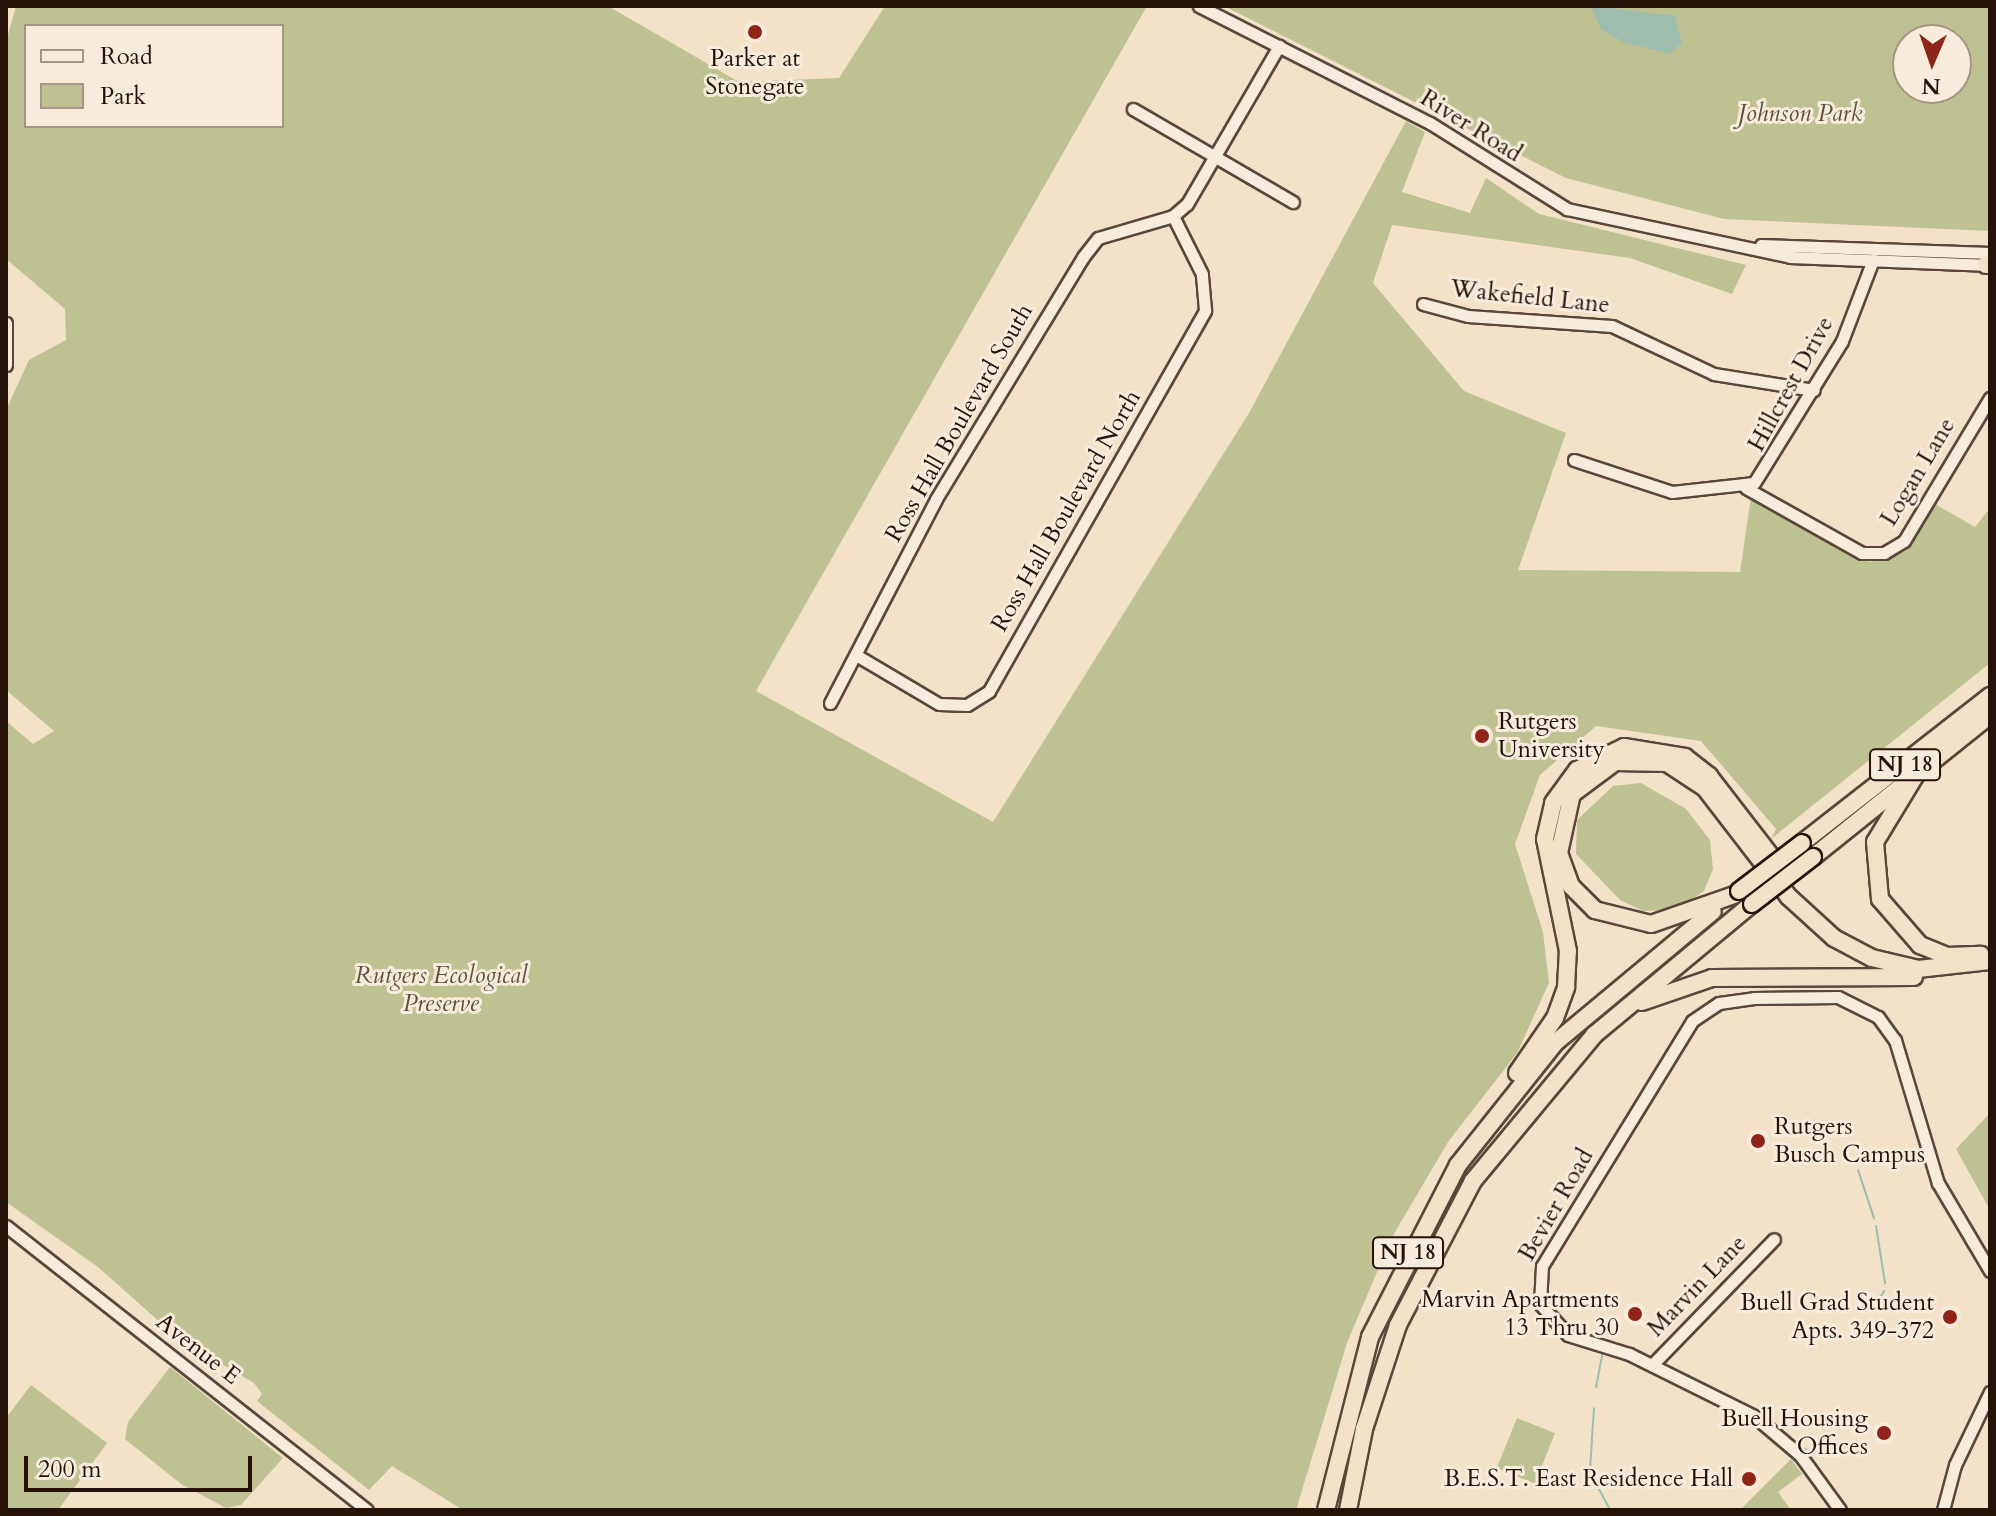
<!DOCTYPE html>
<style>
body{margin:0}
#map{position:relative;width:1996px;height:1516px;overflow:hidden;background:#f3e1c8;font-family:Cardo,serif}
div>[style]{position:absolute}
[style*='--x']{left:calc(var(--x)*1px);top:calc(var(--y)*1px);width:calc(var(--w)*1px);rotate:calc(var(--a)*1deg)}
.green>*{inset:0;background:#bec293;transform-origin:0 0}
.water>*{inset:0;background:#9dbeaf}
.stream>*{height:2px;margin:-1px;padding:0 1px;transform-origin:1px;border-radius:1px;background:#9dbeaf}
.roads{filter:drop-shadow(2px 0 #5a463a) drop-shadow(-2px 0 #5a463a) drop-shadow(0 2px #5a463a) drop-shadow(0 -2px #5a463a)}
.minor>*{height:11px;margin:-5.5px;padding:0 5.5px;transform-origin:5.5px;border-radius:5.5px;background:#f7ecdb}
.highway>*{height:16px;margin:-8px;padding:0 8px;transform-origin:8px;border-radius:8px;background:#f3e1c8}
.bridges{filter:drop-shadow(2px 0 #27120a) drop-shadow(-2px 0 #27120a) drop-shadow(0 2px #27120a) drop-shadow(0 -2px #27120a)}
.highway-bridge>*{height:16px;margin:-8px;padding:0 8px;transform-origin:8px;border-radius:8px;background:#f3e1c8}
.dots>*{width:22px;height:22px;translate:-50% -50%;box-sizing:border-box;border:4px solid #f7ecdb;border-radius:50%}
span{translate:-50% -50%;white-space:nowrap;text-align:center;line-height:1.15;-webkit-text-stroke:6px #f7ecdb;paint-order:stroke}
.shield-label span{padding:2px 6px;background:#f7ecdb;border:2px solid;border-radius:6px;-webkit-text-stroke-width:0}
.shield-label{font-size:22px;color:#27120a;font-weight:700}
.poi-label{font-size:24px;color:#27120a}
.left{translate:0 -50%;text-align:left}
.right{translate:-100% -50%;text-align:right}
.park-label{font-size:24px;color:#5c503a;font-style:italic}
.street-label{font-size:24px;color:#27120a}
.frame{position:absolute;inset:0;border:8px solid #27120a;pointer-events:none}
.legend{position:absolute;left:24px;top:24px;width:260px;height:104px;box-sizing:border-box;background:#f7ecdb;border:2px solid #a49587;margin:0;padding:10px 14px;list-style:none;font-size:24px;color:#27120a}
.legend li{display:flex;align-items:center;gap:16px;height:40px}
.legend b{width:40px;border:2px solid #a49587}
.north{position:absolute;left:1892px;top:24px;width:80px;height:80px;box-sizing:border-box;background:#f7ecdb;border:2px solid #a49587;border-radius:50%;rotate:182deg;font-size:22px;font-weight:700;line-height:32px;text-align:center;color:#27120a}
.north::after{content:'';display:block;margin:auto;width:28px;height:36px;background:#8f2418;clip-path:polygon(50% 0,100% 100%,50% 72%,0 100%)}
.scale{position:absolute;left:24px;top:1456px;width:228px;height:36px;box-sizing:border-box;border:4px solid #27120a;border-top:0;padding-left:10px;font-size:24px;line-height:28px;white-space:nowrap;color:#27120a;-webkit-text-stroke:6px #f7ecdb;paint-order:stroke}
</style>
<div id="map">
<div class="green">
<i style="clip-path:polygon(evenodd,16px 6px,608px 6px,739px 82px,839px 78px,885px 6px,1147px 6px,756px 691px,993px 822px,1249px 413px,1406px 121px,1425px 132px,1402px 192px,1470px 213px,1486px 178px,1539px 214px,1746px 265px,1732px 294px,1630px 258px,1392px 225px,1373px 283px,1464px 391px,1566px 433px,1518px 570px,1740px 572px,1751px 497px,1870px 562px,1904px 552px,1935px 504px,1975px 527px,1990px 508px,1990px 663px,1771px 839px,1776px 829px,1701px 741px,1596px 726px,1540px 775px,1515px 844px,1543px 932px,1549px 983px,1517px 1053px,1448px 1142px,1391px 1239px,1347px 1343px,1296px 1510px,463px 1510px,392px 1466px,369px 1490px,257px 1401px,262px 1394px,254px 1383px,180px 1340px,98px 1267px,6px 1202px,6px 721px,33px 744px,54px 731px,6px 690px,6px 410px,29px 360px,66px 340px,65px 309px,6px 259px,6px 42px,16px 6px,26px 26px,282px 26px,282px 126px,26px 126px,26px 26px)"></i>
<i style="clip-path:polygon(evenodd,1224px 6px,1990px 6px,1990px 231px,1724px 219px,1566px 178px,1224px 6px,1908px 40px,1956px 40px,1956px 88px,1908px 88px,1908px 40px)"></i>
<i style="clip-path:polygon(1641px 783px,1686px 809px,1710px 840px,1713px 869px,1704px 891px,1678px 910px,1643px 911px,1620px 900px,1576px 854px,1577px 820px,1613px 786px)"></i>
<i style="clip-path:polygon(1990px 1113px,1990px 1210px,1956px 1149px)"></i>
<i style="clip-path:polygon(170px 1367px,283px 1458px,241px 1505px,226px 1508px,181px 1484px,125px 1439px,128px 1422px)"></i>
<i style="clip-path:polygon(31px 1385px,107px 1443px,58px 1510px,6px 1510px,6px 1418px)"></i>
<i style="left:1517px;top:1418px;width:41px;height:54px;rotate:22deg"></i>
<i style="clip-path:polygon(1791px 1459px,1802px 1474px,1778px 1492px,1791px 1510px,1740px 1510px)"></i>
</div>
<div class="water">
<i style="clip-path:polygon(1591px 6px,1675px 16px,1682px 43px,1669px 54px,1623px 42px,1600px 28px)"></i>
</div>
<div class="stream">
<i style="--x:1858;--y:1170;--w:51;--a:71.6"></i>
<i style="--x:1876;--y:1226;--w:58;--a:81"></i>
<i style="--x:1878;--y:1301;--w:12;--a:-59"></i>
<i style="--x:1596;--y:1387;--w:36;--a:-79"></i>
<i style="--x:1590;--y:1469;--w:61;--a:-86.2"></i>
<i style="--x:1592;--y:1476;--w:38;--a:62"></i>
</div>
<div class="roads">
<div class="minor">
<i style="--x:1199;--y:6;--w:259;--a:26.9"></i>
<i style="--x:1430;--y:123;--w:162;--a:32.1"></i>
<i style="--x:1567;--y:209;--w:228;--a:12.1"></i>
<i style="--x:1790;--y:257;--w:200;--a:2.3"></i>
<i style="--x:1133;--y:109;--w:185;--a:30.2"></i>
<i style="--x:1761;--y:245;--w:229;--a:2"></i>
<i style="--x:1423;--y:304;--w:47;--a:14.9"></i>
<i style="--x:1468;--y:316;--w:144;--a:4"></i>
<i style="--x:1612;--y:326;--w:113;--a:25.2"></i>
<i style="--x:1714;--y:374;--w:101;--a:9.1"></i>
<i style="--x:6;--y:323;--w:42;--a:90"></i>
<i style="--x:1574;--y:460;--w:103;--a:18.1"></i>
<i style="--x:1672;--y:492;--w:82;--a:-6.3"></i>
<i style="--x:1754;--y:483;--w:167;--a:-58.2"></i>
<i style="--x:1842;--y:341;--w:87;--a:-69.1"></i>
<i style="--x:1746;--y:488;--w:133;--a:29.3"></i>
<i style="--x:1862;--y:553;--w:22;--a:0"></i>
<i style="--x:1884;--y:553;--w:23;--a:-31"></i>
<i style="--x:1904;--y:541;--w:167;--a:-59"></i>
<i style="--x:856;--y:655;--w:96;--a:30.6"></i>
<i style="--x:939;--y:704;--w:28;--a:2"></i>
<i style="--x:967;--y:705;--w:26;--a:-32"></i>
<i style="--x:989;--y:691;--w:438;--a:-60.4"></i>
<i style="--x:1205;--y:310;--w:36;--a:-95"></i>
<i style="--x:1202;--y:274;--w:65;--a:-116.6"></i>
<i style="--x:830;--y:703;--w:230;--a:-62.5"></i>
<i style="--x:936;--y:499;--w:283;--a:-58.7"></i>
<i style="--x:1083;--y:257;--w:24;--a:-52"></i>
<i style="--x:1098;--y:238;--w:78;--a:-16.3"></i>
<i style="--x:1173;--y:216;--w:18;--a:-41"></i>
<i style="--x:1187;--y:204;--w:183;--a:-59.8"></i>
<i style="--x:6;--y:1226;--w:459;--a:38.2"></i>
<i style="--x:1652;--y:1365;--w:175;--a:-45.9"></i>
<i style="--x:1840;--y:1510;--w:68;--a:-126"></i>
<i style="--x:1800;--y:1455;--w:60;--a:-139.7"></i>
<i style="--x:1754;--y:1416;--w:140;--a:-153.6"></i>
<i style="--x:1629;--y:1354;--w:64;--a:-162.7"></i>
<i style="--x:1568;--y:1335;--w:42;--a:-132.1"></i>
<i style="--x:1540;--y:1304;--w:38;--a:-87"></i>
<i style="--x:1542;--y:1266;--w:287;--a:-58.5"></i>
<i style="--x:1692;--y:1021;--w:32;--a:-34"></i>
<i style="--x:1719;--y:1003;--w:35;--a:-8"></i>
<i style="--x:1754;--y:998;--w:84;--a:-0.7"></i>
<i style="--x:1838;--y:997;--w:45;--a:26.6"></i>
<i style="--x:1878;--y:1017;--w:29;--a:54"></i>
<i style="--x:1895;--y:1040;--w:149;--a:73.3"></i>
<i style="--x:1938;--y:1183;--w:102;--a:59.4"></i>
<i style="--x:1943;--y:1510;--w:47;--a:-75.1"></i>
<i style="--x:1955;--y:1465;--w:81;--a:-64.4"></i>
</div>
<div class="highway">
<i style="--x:1986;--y:265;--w:4;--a:0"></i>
<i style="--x:1915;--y:776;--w:77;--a:121.2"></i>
<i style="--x:1875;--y:842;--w:57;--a:85"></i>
<i style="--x:1880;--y:899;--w:61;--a:49"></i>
<i style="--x:1920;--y:945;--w:29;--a:22"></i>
<i style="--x:1947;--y:956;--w:34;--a:-2"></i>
<i style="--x:1802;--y:843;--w:239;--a:-38"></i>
<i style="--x:1813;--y:857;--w:227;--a:-38.7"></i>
<i style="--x:1734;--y:895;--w:88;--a:160.7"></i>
<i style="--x:1651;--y:924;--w:58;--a:-166"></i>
<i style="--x:1595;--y:910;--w:34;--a:-135"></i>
<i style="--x:1571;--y:886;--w:35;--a:-110"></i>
<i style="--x:1559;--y:853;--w:60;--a:-77.6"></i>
<i style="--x:1572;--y:794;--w:54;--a:-36.7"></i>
<i style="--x:1615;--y:762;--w:52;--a:1.1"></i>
<i style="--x:1667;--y:763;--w:45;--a:33.3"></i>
<i style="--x:1705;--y:788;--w:138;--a:52.4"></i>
<i style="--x:1789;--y:897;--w:61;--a:42.3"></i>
<i style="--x:1834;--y:938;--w:43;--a:27.8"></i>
<i style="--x:1872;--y:958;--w:47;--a:13.4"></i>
<i style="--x:1918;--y:969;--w:72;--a:-6.3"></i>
<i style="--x:1642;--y:1002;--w:74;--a:-18.9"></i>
<i style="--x:1712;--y:978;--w:202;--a:-0.3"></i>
<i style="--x:1517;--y:1073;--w:67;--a:-55.4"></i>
<i style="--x:1555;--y:1018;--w:33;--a:-70"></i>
<i style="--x:1566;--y:987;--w:36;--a:-87"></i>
<i style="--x:1568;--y:951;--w:114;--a:-101.6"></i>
<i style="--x:1545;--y:839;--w:37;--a:-77"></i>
<i style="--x:1553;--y:803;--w:41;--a:-54"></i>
<i style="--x:1577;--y:770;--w:52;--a:-26.1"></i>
<i style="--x:1624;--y:747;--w:62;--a:9.3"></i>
<i style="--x:1685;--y:757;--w:31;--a:38"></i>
<i style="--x:1709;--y:776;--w:106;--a:52.3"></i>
<i style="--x:1326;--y:1510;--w:179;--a:-75.7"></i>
<i style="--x:1370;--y:1337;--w:193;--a:-62.9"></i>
<i style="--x:1458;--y:1165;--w:157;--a:-51.5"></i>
<i style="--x:1556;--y:1042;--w:204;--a:-39.8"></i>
<i style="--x:1348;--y:1510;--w:83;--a:-78.8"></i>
<i style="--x:1364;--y:1429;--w:109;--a:-71.9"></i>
<i style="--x:1398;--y:1325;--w:162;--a:-62.5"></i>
<i style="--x:1473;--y:1181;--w:190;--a:-50.3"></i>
<i style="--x:1594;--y:1035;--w:205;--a:-39.7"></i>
</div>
</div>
<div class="bridges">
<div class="highway-bridge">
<i style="--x:1739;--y:891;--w:79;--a:-37.3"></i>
<i style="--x:1752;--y:904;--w:77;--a:-37.6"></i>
</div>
</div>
<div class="dots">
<i style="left:755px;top:32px;background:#8f2418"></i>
<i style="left:1482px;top:736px;background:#8f2418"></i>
<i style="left:1758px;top:1141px;background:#8f2418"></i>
<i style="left:1635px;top:1314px;background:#8f2418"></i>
<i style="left:1950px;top:1317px;background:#8f2418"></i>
<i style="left:1884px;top:1433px;background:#8f2418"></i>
<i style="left:1749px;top:1479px;background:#8f2418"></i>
</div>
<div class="shield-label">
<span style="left:1905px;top:765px">NJ 18</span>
<span style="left:1408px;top:1253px">NJ 18</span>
</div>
<div class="poi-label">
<span style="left:755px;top:73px">Parker at<br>Stonegate</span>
<span class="left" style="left:1498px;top:736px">Rutgers<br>University</span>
<span class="left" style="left:1774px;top:1141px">Rutgers<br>Busch Campus</span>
<span class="right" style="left:1619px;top:1314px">Marvin Apartments<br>13 Thru 30</span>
<span class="right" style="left:1934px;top:1317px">Buell Grad Student<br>Apts. 349-372</span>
<span class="right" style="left:1868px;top:1433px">Buell Housing<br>Offices</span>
<span class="right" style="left:1733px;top:1479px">B.E.S.T. East Residence Hall</span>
</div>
<div class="park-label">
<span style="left:1800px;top:114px">Johnson Park</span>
<span style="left:441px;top:990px">Rutgers Ecological<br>Preserve</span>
</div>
<div class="street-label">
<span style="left:1471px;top:126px;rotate:32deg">River Road</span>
<span style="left:1530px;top:297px;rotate:6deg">Wakefield Lane</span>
<span style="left:1791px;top:384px;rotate:-61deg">Hillcrest Drive</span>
<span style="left:959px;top:423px;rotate:-60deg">Ross Hall Boulevard South</span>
<span style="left:1918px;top:472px;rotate:-59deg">Logan Lane</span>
<span style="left:1066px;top:511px;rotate:-60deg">Ross Hall Boulevard North</span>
<span style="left:1556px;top:1205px;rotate:-60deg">Bevier Road</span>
<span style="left:1697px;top:1286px;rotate:-46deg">Marvin Lane</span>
<span style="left:198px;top:1349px;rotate:38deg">Avenue E</span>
</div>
<div class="frame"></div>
<ul class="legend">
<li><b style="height:10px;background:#f7ecdb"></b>Road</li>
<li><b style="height:22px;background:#bec293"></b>Park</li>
</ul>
<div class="north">N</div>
<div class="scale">200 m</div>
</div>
